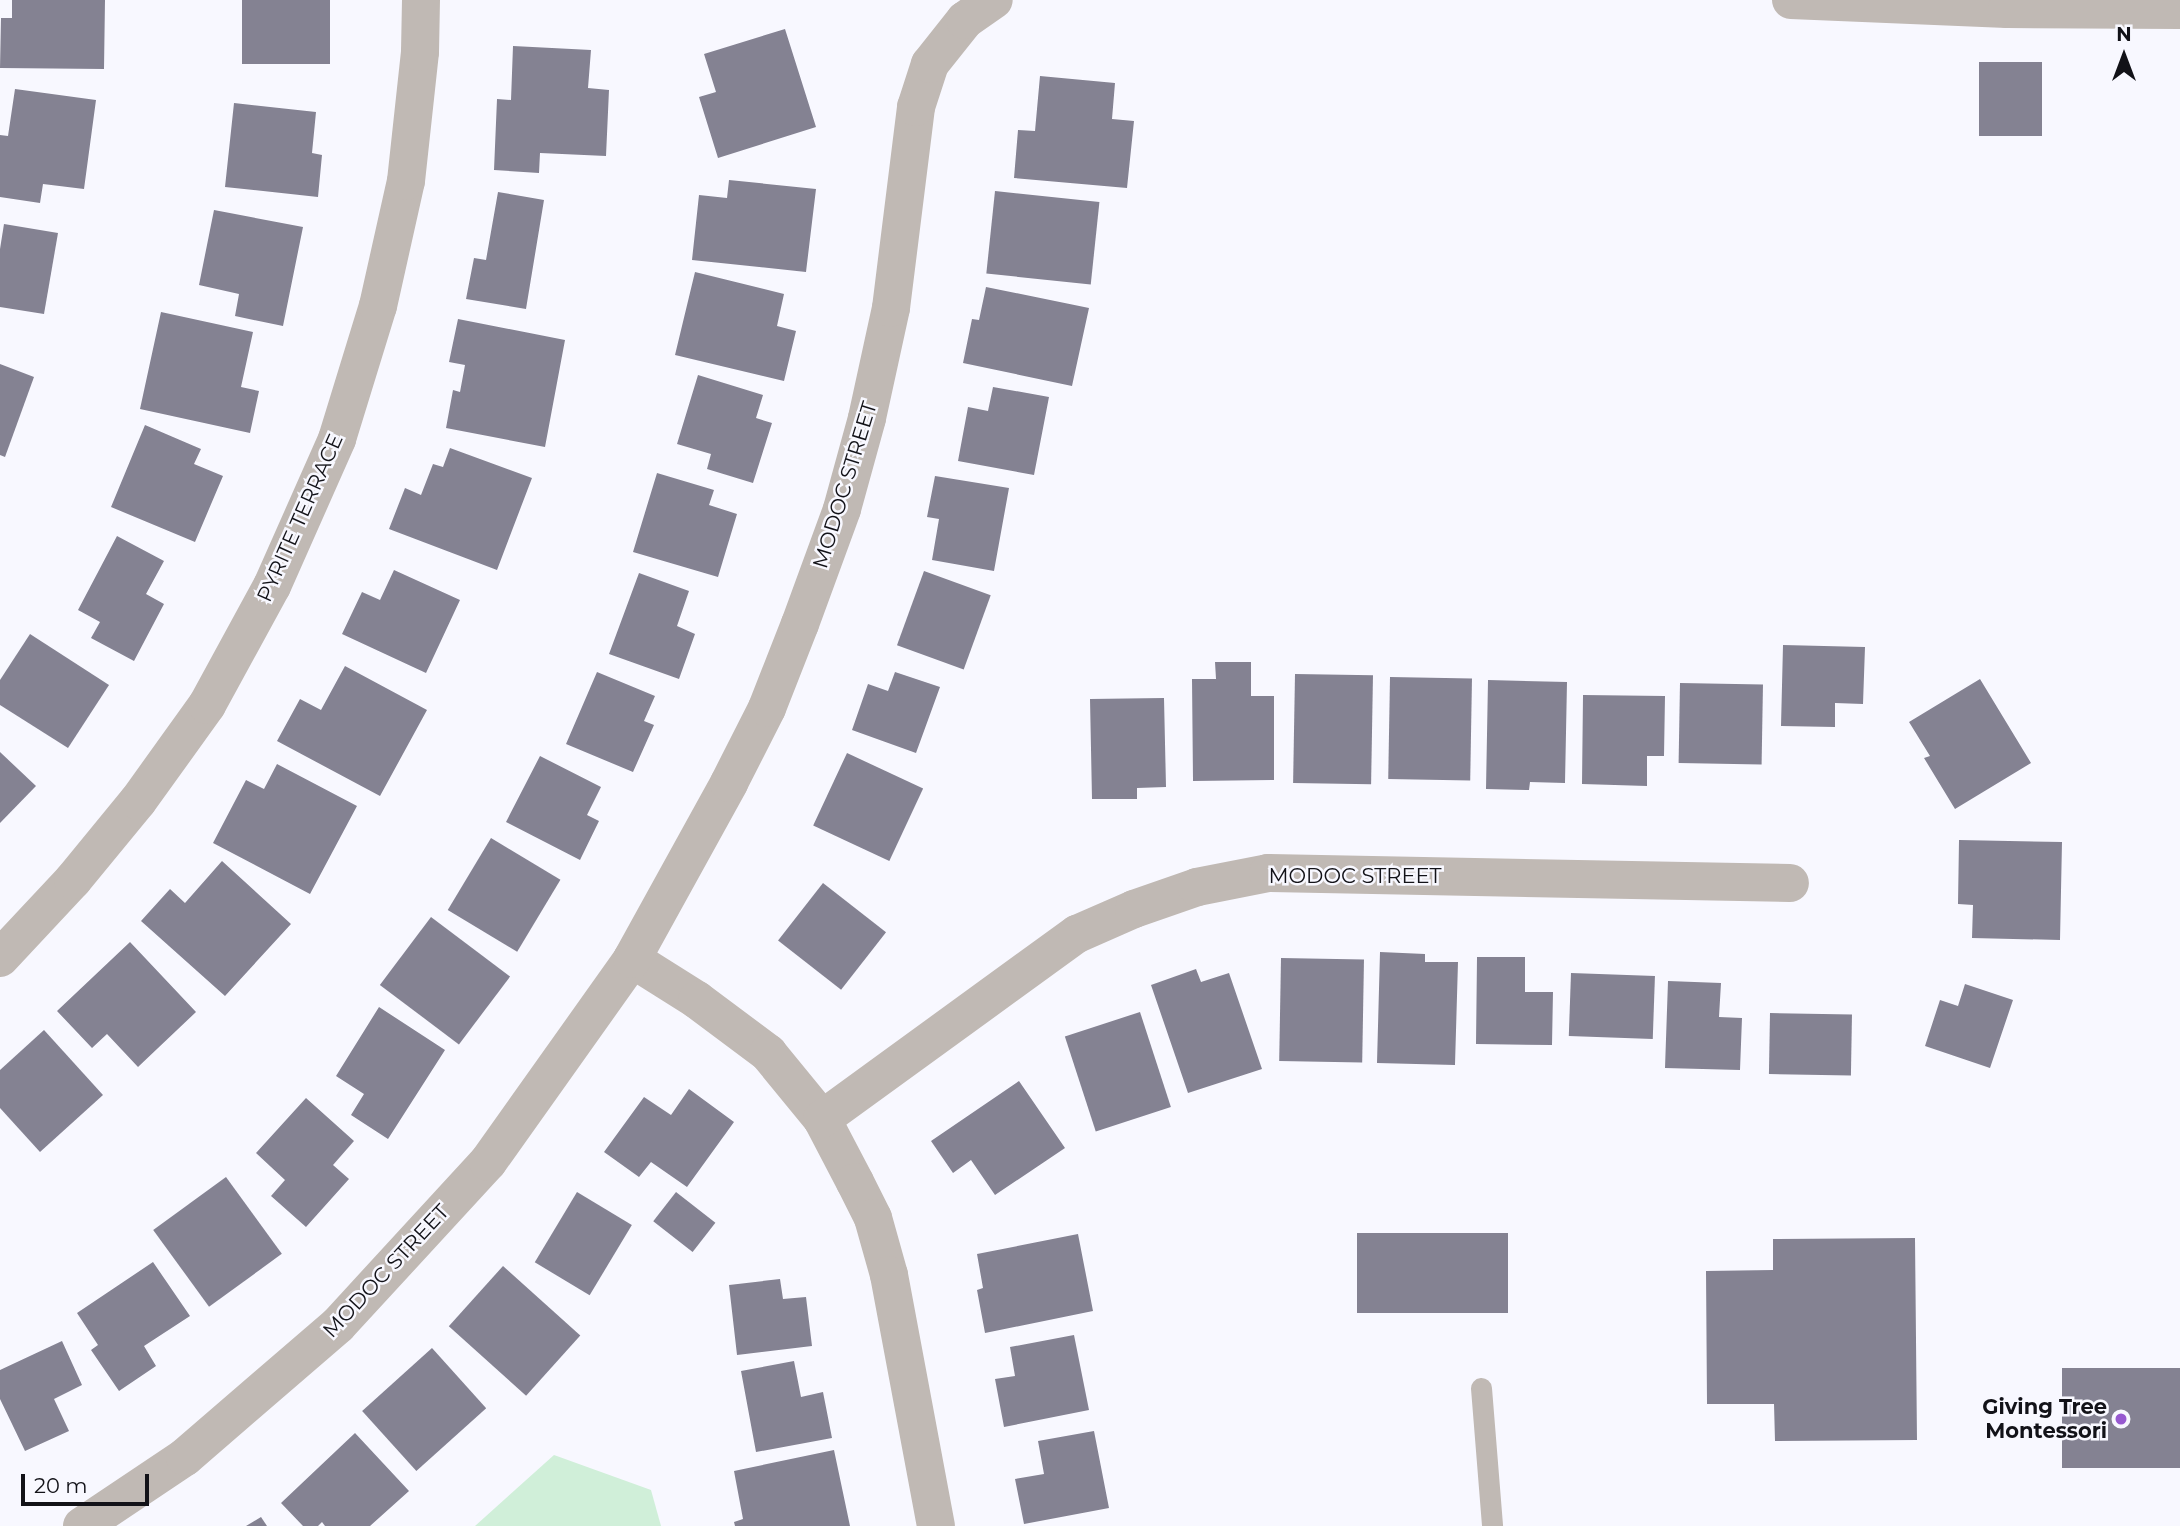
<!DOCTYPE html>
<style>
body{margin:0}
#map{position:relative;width:2180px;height:1526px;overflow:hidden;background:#f8f8ff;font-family:Montserrat,sans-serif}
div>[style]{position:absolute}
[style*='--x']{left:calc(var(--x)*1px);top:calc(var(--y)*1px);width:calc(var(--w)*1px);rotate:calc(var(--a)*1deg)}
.green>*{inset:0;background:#d0efd9}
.building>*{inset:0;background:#848292;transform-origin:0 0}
.lane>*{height:21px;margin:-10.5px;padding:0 10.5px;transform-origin:10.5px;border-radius:10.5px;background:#c0b9b4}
.street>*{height:38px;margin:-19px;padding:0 19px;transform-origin:19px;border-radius:19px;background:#c0b9b4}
.dots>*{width:19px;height:19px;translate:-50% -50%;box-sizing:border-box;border:4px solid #f8f8ff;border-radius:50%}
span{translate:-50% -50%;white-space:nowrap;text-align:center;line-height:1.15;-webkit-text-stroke:5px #f8f8ff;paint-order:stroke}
.street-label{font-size:21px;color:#121218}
.poi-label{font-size:21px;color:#121218;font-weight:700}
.right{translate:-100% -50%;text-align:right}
.north{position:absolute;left:2089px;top:21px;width:70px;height:70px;-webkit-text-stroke:5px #f8f8ff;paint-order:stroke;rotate:0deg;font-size:19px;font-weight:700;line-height:28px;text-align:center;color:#121218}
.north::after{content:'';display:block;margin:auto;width:24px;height:32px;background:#121218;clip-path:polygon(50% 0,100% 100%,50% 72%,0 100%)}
.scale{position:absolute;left:21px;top:1474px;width:128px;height:32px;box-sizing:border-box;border:4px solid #121218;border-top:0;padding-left:9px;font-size:21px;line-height:24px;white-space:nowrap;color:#121218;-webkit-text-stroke:5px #f8f8ff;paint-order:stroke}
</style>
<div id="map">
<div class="green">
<i style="clip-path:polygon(554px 1455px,651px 1490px,661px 1526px,475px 1526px)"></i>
</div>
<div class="building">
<i style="clip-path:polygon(12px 0,105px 0,104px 69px,0 68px,1px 18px,12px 18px)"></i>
<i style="left:242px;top:0;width:88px;height:64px"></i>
<i style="clip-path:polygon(785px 29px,816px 127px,718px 158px,699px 97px,716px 92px,704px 54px)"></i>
<i style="clip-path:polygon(513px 46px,591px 50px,588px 88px,609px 90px,606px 156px,540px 153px,539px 173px,494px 170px,497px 99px,511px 100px)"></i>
<i style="left:1979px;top:62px;width:63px;height:74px"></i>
<i style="clip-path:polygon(1040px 76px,1115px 83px,1112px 119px,1134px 121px,1127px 188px,1014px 178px,1018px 130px,1035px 131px)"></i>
<i style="clip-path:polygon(15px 89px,96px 100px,84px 189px,43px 184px,40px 203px,0 197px,0 135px,8px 136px)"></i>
<i style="clip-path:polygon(234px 103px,316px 112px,312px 153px,322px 155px,318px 197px,225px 187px)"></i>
<i style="clip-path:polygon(729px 180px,816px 189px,806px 272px,692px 260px,699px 195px,727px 198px)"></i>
<i style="left:995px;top:191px;width:105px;height:83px;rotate:6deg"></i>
<i style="clip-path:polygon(498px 192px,544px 200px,526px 309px,466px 299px,474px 258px,486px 260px)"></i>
<i style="clip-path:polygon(214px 210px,303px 227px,283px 326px,235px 316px,239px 294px,199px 285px)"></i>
<i style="clip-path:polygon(4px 224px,58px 233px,44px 314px,0 307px,0 249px)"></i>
<i style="clip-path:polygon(695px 272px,784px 294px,777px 326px,796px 331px,784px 381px,675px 355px)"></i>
<i style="clip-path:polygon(986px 287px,1089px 308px,1072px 386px,963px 363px,972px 319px,979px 320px)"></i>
<i style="clip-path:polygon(161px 312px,253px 332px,241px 387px,259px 391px,250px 433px,140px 409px)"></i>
<i style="clip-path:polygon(458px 319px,565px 340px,545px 447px,446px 428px,453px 390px,460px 392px,465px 365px,449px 362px)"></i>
<i style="clip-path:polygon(0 364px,34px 377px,5px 457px,0 455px)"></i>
<i style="clip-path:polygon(698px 375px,763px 395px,756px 418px,772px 423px,753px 483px,707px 469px,711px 454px,677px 444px)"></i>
<i style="clip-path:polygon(993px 387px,1049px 397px,1034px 475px,958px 461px,968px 407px,988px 411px)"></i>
<i style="clip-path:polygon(145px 425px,201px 449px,194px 464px,223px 476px,195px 542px,111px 507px)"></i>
<i style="clip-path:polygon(450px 448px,532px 478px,497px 570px,389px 529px,405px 488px,421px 495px,433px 464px,443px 467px)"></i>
<i style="clip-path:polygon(657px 473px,714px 490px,709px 505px,737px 514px,718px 577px,633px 552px)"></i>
<i style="clip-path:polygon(935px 476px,1009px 488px,994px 571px,932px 560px,939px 519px,927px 517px)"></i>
<i style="clip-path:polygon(117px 536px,164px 561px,146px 594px,164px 604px,134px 661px,91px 638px,100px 622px,78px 610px)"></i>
<i style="clip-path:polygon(394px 570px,460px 600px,426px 673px,342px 634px,362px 592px,380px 600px)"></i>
<i style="left:924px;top:571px;width:71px;height:79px;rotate:20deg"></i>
<i style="clip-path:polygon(639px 573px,689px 591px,677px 626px,695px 634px,679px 679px,609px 654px)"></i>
<i style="clip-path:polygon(30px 634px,109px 685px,68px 748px,0 705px,0 680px)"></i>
<i style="clip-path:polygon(1783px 645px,1865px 647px,1863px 704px,1835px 703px,1835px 727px,1781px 726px)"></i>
<i style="clip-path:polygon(1215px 662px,1251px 662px,1251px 696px,1274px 696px,1274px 780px,1193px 781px,1192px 679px,1216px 679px)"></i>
<i style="clip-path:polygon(345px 666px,427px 710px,380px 796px,277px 741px,300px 699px,321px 710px)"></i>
<i style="clip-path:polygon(597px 672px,655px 696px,644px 721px,654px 725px,633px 772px,566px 744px)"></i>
<i style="clip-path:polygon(895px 672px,940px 687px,916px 753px,852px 730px,868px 684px,888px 691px)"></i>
<i style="left:1295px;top:674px;width:78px;height:109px;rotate:1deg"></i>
<i style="left:1390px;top:677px;width:82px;height:102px;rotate:1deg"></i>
<i style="clip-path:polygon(1980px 679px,2031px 763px,1955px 809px,1924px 758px,1930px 756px,1909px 722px)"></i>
<i style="clip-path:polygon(1488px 680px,1567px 682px,1565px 783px,1530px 782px,1529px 790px,1486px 789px)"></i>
<i style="left:1680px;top:683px;width:83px;height:80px;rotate:1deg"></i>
<i style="clip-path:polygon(1583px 695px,1665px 696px,1664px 756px,1647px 756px,1647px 786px,1582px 784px)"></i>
<i style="clip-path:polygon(1164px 698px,1166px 787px,1137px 788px,1137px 799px,1092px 799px,1090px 699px)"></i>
<i style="clip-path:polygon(0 752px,36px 786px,0 823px)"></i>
<i style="left:847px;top:753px;width:84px;height:80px;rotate:25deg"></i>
<i style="clip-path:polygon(540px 756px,601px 787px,587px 815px,599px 821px,580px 860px,506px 822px)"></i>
<i style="clip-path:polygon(277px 764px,357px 806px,310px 894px,213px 843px,246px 780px,264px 789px)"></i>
<i style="left:491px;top:838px;width:81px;height:84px;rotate:31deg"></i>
<i style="clip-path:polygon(1959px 840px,2062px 842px,2060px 940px,1972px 938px,1973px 905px,1958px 904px)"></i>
<i style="clip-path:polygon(222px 861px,291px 924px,225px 996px,141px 921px,170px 889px,185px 903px)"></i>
<i style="left:823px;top:883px;width:80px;height:73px;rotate:38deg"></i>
<i style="left:431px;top:917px;width:99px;height:85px;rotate:37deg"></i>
<i style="clip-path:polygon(130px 942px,196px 1012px,138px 1067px,107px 1034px,92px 1048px,57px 1011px)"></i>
<i style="clip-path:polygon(1380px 952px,1425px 954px,1425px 962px,1458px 962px,1455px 1065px,1377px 1063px)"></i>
<i style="clip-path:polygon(1477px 957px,1525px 957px,1525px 992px,1553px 992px,1552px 1045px,1476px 1044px)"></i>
<i style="left:1281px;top:958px;width:83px;height:103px;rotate:1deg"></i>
<i style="clip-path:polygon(1196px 969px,1201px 982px,1229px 973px,1262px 1069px,1188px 1093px,1151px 985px)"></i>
<i style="left:1571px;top:973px;width:84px;height:63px;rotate:2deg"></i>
<i style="clip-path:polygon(1668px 981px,1721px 983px,1719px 1017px,1742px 1018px,1740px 1070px,1665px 1068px)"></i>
<i style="clip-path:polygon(1965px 984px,2013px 1000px,1990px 1068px,1925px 1046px,1940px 1000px,1958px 1006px)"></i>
<i style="clip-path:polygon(379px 1007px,445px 1050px,388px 1139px,351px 1115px,364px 1094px,336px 1076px)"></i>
<i style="left:1140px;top:1012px;width:100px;height:79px;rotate:72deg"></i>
<i style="left:1770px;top:1013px;width:82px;height:61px;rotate:1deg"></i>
<i style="clip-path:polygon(44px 1030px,103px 1095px,40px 1152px,0 1108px,0 1070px)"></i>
<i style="clip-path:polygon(1019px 1081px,1065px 1148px,995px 1195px,971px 1160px,953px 1173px,931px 1141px)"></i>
<i style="clip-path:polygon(689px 1089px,734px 1122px,687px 1187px,651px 1162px,639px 1177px,604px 1152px,644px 1097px,671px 1115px)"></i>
<i style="clip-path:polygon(306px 1098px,354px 1141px,333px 1165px,349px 1179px,306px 1227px,271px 1196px,285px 1180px,256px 1153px)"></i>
<i style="left:226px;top:1177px;width:95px;height:90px;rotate:54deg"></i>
<i style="left:577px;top:1192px;width:64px;height:82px;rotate:31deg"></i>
<i style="left:676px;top:1192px;width:50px;height:37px;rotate:38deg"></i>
<i style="left:1357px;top:1233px;width:151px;height:80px"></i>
<i style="clip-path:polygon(1078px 1234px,1093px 1311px,985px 1333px,977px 1290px,983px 1288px,977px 1254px)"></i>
<i style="clip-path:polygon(1915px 1238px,1917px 1440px,1775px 1441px,1774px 1404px,1707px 1404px,1706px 1271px,1773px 1270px,1773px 1239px)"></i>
<i style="clip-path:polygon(153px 1262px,190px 1316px,144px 1346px,156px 1366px,119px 1391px,91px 1350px,98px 1345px,77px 1313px)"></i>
<i style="left:503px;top:1266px;width:104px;height:81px;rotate:42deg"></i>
<i style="clip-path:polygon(780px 1279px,783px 1299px,806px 1297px,812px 1346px,737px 1355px,729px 1285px)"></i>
<i style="clip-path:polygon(1074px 1335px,1089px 1410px,1004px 1427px,995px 1379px,1015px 1376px,1010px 1347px)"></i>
<i style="clip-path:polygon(62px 1341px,82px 1385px,54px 1399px,69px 1431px,25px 1451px,0 1399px,0 1370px)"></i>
<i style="left:432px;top:1348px;width:81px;height:94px;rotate:48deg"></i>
<i style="clip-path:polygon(794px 1361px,801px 1397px,823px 1392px,832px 1438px,756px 1452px,741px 1371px)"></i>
<i style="left:2062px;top:1368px;width:118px;height:100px"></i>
<i style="clip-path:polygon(1094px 1431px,1109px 1508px,1024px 1524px,1015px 1479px,1044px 1474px,1038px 1441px)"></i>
<i style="clip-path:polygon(355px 1433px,409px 1491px,370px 1526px,325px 1526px,322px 1522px,318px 1526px,303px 1526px,281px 1503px)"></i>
<i style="clip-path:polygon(834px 1450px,850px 1526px,735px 1526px,734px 1522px,743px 1519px,734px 1471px)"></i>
<i style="clip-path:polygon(261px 1517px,267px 1526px,246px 1526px)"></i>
</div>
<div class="lane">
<i style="--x:1481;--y:1388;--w:138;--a:85.4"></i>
</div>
<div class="street">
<i style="--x:1791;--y:0;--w:216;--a:2.4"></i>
<i style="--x:2007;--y:9;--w:173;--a:0.3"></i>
<i style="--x:0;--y:958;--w:107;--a:-46.9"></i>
<i style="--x:73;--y:880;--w:102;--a:-50.6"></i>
<i style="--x:138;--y:801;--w:118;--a:-54.3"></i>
<i style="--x:207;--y:705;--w:136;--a:-61.4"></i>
<i style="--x:272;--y:586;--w:161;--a:-66.1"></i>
<i style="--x:337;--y:439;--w:139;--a:-72.9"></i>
<i style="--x:378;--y:306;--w:128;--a:-77.4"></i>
<i style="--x:406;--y:181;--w:130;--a:-83.8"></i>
<i style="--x:420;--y:52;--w:52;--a:-88.9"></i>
<i style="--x:632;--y:959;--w:77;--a:32.2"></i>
<i style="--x:697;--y:1000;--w:89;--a:36.7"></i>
<i style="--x:768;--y:1053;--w:85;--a:50.7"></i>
<i style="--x:822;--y:1119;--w:71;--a:62.4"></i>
<i style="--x:855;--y:1182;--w:40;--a:63.4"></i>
<i style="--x:873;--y:1218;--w:59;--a:74.3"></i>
<i style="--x:889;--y:1275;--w:255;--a:79.4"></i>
<i style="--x:822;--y:1119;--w:315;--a:-36"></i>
<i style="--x:1077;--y:934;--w:62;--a:-23.7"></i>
<i style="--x:1134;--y:909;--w:67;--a:-19.2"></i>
<i style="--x:1197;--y:887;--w:72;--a:-11.2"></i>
<i style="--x:1268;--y:873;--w:522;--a:1.1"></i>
<i style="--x:82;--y:1526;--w:124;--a:-33.8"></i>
<i style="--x:185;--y:1457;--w:202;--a:-40.8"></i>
<i style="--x:338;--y:1325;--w:222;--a:-47.4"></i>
<i style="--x:488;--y:1162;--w:249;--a:-54.6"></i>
<i style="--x:632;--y:959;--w:201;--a:-61.1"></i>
<i style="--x:729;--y:783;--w:84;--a:-63.1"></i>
<i style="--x:767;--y:708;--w:90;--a:-68.6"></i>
<i style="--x:800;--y:624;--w:122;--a:-69.9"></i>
<i style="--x:842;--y:509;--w:94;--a:-74.6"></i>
<i style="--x:867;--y:418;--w:113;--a:-77.7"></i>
<i style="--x:891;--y:308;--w:203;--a:-82.9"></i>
<i style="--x:916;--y:107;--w:45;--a:-72"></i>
<i style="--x:930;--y:64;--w:56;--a:-51.5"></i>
<i style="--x:965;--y:20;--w:35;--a:-35"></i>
</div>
<div class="dots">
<i style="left:2121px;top:1419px;background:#9759d0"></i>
</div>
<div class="street-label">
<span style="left:845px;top:485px;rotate:-73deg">MODOC STREET</span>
<span style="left:300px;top:518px;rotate:-66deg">PYRITE TERRACE</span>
<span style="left:1355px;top:876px">MODOC STREET</span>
<span style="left:386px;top:1271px;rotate:-47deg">MODOC STREET</span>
</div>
<div class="poi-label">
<span class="right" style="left:2107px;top:1419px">Giving Tree<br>Montessori</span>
</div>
<div class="north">N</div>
<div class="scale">20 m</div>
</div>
